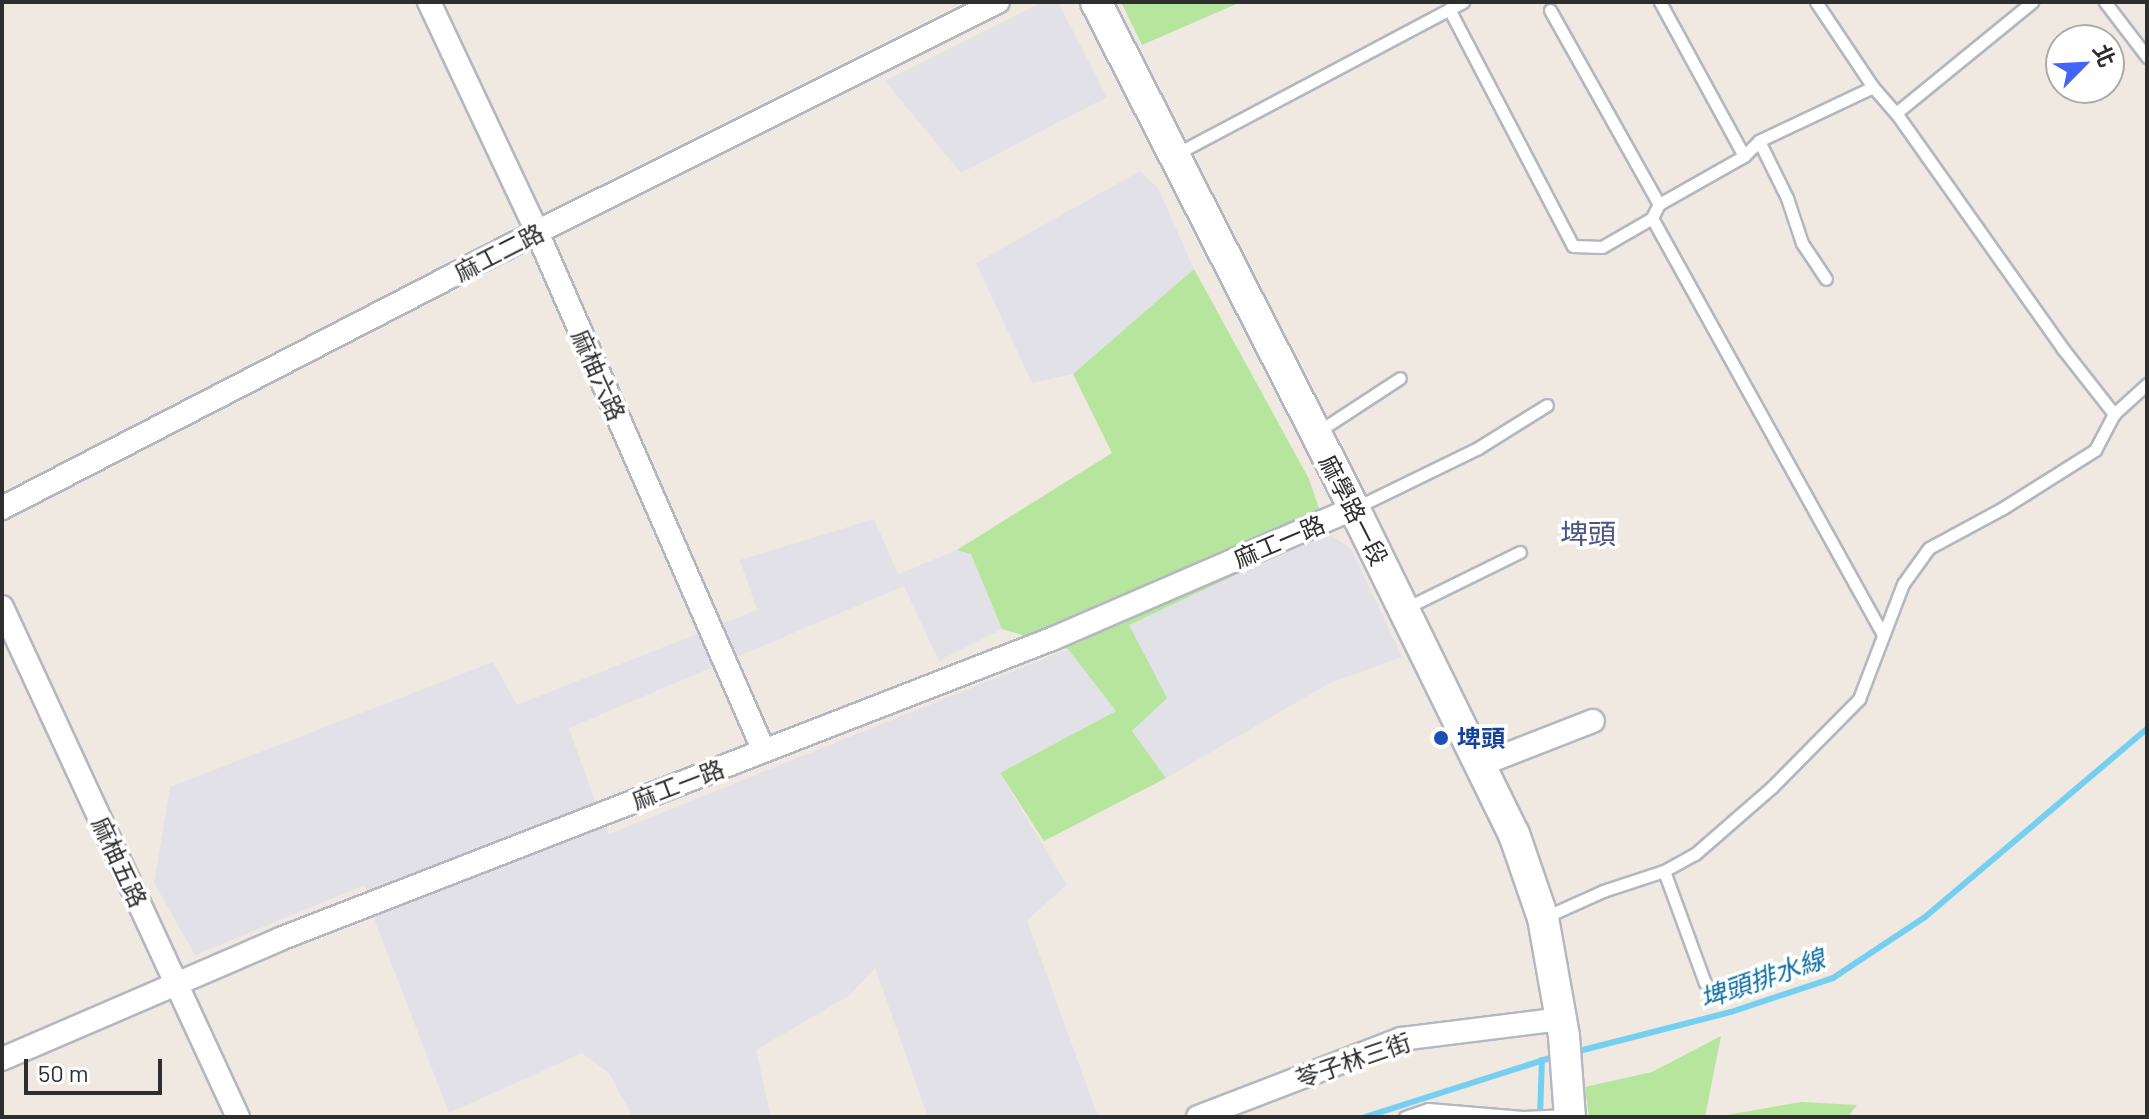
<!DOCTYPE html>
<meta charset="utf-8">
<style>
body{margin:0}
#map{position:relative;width:2149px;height:1119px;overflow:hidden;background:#efe9e1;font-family:Barlow,"Noto Sans TC",sans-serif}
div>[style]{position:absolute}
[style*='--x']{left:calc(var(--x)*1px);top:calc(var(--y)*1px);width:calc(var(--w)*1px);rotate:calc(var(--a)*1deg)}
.industrial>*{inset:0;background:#e3e1e8}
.green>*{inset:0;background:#b6e59e}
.stream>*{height:6px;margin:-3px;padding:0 3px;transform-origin:3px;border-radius:3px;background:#75cff0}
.roads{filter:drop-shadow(2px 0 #b4b7c1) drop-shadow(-2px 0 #b4b7c1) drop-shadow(0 2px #b4b7c1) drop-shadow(0 -2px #b4b7c1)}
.lane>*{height:11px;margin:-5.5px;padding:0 5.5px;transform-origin:5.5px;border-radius:5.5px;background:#fff}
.street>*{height:22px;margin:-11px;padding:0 11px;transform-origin:11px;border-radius:11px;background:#fff}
.secondary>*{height:30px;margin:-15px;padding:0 15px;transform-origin:15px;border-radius:15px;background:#fff}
.dots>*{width:22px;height:22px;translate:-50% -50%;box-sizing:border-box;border:4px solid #fff;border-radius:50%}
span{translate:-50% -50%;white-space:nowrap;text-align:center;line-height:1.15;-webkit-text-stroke:7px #fff;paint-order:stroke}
.street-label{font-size:24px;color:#2e2e2e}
.transit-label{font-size:24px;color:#164399;font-weight:700}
.left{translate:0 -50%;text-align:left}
.water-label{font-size:26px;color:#0d6fa3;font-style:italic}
.quarter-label{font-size:28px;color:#4d5680}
.frame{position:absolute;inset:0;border:4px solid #2e2e2e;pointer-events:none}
.north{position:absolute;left:2045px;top:24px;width:80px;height:80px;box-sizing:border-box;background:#fff;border:2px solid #ababab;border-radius:50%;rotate:66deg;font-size:22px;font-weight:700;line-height:32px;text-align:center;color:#2e2e2e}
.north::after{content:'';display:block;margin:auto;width:28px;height:36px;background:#4264fb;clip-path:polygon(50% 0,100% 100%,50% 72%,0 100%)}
.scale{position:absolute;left:24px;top:1059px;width:138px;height:36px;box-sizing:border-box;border:4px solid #2e2e2e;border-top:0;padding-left:10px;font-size:24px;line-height:28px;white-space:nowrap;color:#2e2e2e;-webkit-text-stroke:6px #fff;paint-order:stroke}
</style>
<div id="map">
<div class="industrial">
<i style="clip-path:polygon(1043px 2px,1058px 2px,1107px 97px,961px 173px,885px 81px)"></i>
<i style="clip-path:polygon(1140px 171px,1158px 188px,1194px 269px,1073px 374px,1032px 383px,976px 263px)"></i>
<i style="clip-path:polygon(874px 519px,898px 574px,957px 550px,971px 553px,1002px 629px,939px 661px,904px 586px,569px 728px,592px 793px,609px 834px,1068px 649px,1116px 711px,1000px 774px,1067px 885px,1027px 920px,1098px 1117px,928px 1117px,875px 968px,850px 995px,756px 1050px,771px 1117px,633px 1117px,609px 1073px,582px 1053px,449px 1113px,375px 921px,365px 885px,195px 955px,154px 883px,170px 787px,493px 662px,517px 705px,757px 610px,740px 560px)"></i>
<i style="clip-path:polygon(1327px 532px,1352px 550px,1402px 657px,1330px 683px,1166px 778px,1132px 730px,1128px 625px)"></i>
</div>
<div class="green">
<i style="clip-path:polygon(1121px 2px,1241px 2px,1142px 45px)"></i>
<i style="clip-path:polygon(1194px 269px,1309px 479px,1327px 532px,1129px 625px,1167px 698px,1132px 731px,1166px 778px,1044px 841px,1000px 773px,1116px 711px,1068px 649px,1002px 629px,971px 554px,957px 550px,1112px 453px,1073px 374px)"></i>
<i style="clip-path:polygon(1721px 1036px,1705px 1117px,1589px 1117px,1585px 1087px,1652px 1072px)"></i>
<i style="clip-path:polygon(1801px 1102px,1857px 1105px,1848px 1117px,1715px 1117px)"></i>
</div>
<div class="stream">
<i style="--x:1575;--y:1052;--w:161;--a:-14.4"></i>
<i style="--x:1731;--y:1012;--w:108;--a:-18.4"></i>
<i style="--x:1833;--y:978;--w:110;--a:-33.5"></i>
<i style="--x:1925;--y:917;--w:291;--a:-40.3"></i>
<i style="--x:1540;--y:1116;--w:56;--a:-88"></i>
<i style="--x:1365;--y:1117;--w:201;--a:-17.7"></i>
</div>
<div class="roads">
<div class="lane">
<i style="--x:1660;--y:2;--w:175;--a:61.4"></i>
<i style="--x:1816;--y:2;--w:102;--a:56.2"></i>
<i style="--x:1873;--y:87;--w:35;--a:49"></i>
<i style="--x:1896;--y:113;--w:289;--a:54.7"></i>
<i style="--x:2063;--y:349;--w:83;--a:51.9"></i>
<i style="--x:2105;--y:2;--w:69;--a:52.6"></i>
<i style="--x:1449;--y:9;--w:267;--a:62.4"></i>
<i style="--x:1573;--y:246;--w:29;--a:2"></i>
<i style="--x:1602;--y:247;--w:58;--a:-30.1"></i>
<i style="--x:1550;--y:10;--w:223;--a:60.7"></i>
<i style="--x:1873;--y:87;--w:126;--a:154.7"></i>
<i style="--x:1759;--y:141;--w:21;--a:135"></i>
<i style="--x:1744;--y:156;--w:98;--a:150.5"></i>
<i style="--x:1659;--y:204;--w:16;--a:117"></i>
<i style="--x:1652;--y:218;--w:477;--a:61"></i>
<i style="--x:1896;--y:113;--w:176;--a:-39.2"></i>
<i style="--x:1759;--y:141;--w:64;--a:63.8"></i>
<i style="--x:1787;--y:198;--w:47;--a:71.6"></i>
<i style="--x:1802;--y:243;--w:43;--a:56.3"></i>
<i style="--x:1174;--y:155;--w:327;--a:-27.9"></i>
<i style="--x:1316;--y:433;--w:100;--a:-33.2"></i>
<i style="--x:1355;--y:508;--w:137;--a:-26"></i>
<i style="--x:1478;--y:448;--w:81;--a:-31.9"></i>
<i style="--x:1404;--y:609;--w:129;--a:-26.2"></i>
<i style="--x:1664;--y:871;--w:119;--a:69.9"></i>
<i style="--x:1543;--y:918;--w:66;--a:-24.2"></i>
<i style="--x:1603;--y:891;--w:64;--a:-18.2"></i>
<i style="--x:1664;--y:871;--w:35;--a:-29"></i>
<i style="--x:1695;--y:854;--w:102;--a:-41"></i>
<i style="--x:1772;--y:787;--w:124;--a:-45.3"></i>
<i style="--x:1859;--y:699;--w:123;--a:-69.1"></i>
<i style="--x:1903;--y:584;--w:44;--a:-54.2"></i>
<i style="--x:1929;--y:548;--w:84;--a:-28.4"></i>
<i style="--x:2003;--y:508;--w:109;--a:-32.2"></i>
<i style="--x:2095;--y:450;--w:41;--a:-62.2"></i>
<i style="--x:2114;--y:414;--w:45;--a:-42.3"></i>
<i style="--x:1405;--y:1117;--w:24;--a:-19"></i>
<i style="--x:1428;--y:1109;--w:95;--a:4.8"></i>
<i style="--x:1523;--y:1117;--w:45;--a:-2.5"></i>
</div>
<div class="street">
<i style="--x:429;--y:2;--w:254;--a:64.8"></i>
<i style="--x:537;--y:232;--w:566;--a:66.38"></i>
<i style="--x:2;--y:508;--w:602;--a:-27.29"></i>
<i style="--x:537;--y:232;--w:515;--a:-26.52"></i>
<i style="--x:2;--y:607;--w:562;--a:65.17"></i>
<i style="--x:1480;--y:765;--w:121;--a:-21.3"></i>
<i style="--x:2;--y:1059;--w:303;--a:-23.3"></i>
<i style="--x:280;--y:939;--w:828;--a:-21.24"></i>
<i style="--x:1052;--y:639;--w:329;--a:-23.4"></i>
<i style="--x:1198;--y:1117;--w:217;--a:-21"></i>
<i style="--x:1401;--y:1039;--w:162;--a:-7.1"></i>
</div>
<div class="secondary">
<i style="--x:1096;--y:2;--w:568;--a:62.98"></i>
<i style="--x:1354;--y:508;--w:363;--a:63.9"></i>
<i style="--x:1514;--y:834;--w:89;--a:71"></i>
<i style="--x:1543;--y:918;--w:120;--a:79.9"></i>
<i style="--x:1564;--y:1036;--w:81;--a:85.8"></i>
</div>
</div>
<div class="dots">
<i style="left:1441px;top:738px;background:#1a4fb4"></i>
</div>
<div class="street-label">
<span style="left:499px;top:252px;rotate:-27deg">麻工二路</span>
<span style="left:599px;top:375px;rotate:66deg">麻柚六路</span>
<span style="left:1354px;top:510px;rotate:63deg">麻學路一段</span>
<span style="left:1279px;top:541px;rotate:-23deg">麻工一路</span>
<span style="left:678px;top:784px;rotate:-21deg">麻工一路</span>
<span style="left:120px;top:862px;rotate:65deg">麻柚五路</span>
<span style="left:1353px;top:1060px;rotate:-19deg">苓子林三街</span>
</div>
<div class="transit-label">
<span class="left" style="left:1457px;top:738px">埤頭</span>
</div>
<div class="water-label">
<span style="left:1762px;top:978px;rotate:-19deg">埤頭排水線</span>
</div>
<div class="quarter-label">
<span style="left:1588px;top:533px">埤頭</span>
</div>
<div class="frame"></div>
<div class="north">北</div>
<div class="scale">50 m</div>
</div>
